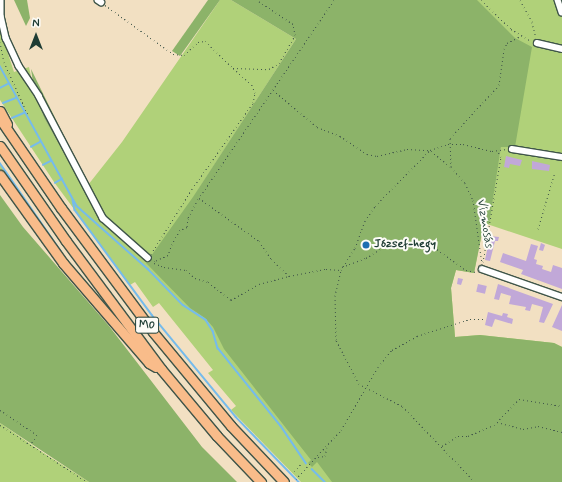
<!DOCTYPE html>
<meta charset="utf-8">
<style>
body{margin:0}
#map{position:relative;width:562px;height:482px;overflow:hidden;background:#f2e0c2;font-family:Mynerve,sans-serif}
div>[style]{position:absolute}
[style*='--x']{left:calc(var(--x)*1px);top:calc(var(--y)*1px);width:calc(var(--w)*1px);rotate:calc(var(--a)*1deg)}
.green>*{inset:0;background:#b0d179}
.forest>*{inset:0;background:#8cb369}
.stream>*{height:1.5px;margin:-0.75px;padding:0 0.75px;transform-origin:0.75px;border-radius:0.75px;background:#75bbec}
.building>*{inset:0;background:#c1a8d8;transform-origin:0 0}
.path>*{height:1px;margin-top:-0.5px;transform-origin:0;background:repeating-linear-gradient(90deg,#3f5549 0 1px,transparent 0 4px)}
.roads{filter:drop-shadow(1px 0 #3f5549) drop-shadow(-1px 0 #3f5549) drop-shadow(0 1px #3f5549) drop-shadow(0 -1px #3f5549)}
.minor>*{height:5.5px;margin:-2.75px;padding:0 2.75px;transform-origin:2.75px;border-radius:2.75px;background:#fff}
.trunk>*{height:9px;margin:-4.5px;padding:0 4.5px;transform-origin:4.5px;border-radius:4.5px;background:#f9bc8a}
.dots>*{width:11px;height:11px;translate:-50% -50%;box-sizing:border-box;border:2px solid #fdfcf7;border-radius:50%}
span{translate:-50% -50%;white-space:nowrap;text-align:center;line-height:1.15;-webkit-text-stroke:4px #fdfcf7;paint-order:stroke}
.shield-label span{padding:1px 3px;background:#fdfcf7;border:1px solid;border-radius:3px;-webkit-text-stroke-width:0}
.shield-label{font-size:11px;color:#1f3d34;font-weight:700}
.street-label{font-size:12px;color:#1f3d34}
.poi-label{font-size:12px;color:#1f3d34;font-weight:700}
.left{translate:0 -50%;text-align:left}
.north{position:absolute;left:16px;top:16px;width:40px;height:40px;-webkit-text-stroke:3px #fdfcf7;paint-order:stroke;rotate:0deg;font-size:11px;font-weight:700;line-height:16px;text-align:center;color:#1f3d34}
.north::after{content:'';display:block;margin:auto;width:14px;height:18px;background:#1f3d34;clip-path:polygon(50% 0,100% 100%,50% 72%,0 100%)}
</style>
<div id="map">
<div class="green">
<i style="clip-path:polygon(evenodd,220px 0,231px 0,296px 39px,196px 193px,332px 0,556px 0,562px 17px,562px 249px,484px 223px,474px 273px,456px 270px,451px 288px,455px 337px,480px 335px,554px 343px,562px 347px,562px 482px,301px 482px,231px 410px,236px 406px,208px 373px,213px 370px,159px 303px,153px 307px,135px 282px,130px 285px,54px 182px,0 100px,0 29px,14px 72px,29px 67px,35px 95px,44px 118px,101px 219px,88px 185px,122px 142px,220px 0,451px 121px,515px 147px,501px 146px,496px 175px,451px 121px)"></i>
<i style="clip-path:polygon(0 164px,34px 215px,51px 238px,9px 182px,0 169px)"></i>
<i style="clip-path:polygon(0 423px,42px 452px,89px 482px,0 482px)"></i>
</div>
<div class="forest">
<i style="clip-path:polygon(14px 0,27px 0,30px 18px,26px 26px)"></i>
<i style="clip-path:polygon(208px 0,220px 0,180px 56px,172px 51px)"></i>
<i style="clip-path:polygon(231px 0,477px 0,515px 38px,532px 47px,515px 147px,501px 147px,489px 224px,484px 223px,474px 273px,456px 270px,451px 288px,455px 337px,480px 335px,554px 343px,562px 347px,562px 482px,332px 482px,317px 462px,312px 467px,308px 463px,311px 460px,224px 349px,213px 327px,205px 318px,190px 308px,146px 263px,193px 197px,296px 39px)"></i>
<i style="clip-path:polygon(31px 69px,88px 185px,103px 223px,44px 118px,35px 95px)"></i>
<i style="clip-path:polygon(0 195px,23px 227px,109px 326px,202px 447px,237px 482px,89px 482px,0 423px)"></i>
</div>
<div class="stream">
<i style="--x:0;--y:66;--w:160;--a:61.2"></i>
<i style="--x:77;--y:206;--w:95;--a:41.6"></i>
<i style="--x:148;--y:269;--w:50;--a:45.8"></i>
<i style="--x:183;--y:305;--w:27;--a:33"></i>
<i style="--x:206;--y:320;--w:13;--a:58"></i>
<i style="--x:213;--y:331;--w:18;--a:74"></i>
<i style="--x:218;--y:348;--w:100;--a:51.1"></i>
<i style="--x:281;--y:426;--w:45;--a:56"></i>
<i style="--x:0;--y:88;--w:9;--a:-27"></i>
<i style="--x:3;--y:103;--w:14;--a:-21"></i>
<i style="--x:12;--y:118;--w:13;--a:-23"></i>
<i style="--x:31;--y:147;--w:10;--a:-29"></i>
<i style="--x:0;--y:163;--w:107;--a:55.3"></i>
<i style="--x:43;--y:165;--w:9;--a:-27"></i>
<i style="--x:55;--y:183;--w:8;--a:-30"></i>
<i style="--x:73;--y:200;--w:10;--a:79"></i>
<i style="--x:75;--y:210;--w:130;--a:53.7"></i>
<i style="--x:152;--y:315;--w:132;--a:50.5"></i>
<i style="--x:236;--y:417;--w:91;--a:45.9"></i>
<i style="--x:312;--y:469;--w:18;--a:45"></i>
</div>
<div class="building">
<i style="clip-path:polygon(506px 156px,522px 160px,520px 166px,510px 164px,509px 168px,504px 167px)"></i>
<i style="clip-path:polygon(532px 161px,550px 165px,549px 171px,532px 169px)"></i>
<i style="clip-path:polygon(490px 236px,499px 237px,498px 241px,495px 241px,490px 261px,485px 260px)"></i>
<i style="clip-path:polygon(541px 243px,545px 245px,543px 251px,539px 250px)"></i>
<i style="clip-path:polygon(531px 244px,538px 246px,534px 259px,537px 260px,536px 264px,543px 266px,542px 269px,551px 272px,553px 265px,562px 268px,562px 289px,521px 274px,523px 270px,500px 262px,503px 253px,526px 261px)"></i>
<i style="clip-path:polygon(458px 278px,463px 279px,461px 285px,457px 284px)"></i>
<i style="left:478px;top:284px;width:9px;height:8px;rotate:13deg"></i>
<i style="clip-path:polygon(498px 284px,553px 304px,544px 323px,539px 322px,543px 307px,532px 304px,530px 311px,525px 310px,526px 307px,509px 304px,511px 296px,501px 293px,499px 300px,494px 299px)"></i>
<i style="clip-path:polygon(562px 305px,562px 331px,552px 327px)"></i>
<i style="clip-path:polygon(488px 312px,502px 316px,503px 313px,508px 314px,507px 317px,513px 319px,512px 324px,495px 319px,492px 327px,485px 325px)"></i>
</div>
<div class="path">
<i style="--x:334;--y:0;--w:240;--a:124.3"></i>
<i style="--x:199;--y:198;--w:74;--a:35.6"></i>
<i style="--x:259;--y:241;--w:22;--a:56"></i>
<i style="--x:271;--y:259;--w:25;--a:43"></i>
<i style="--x:289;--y:276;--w:38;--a:-11"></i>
<i style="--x:326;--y:269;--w:15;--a:4"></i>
<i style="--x:481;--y:0;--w:42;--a:44"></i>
<i style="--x:511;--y:29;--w:23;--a:31"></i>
<i style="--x:520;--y:0;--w:25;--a:61"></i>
<i style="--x:532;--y:22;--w:16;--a:76"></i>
<i style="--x:105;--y:5;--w:84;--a:35.8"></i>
<i style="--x:173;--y:54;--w:11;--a:5"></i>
<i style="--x:184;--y:55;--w:19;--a:-43"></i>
<i style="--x:198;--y:42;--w:7;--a:-8"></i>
<i style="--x:205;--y:41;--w:39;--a:44"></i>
<i style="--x:233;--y:68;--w:36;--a:2"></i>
<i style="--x:269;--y:69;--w:12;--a:-31"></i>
<i style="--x:279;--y:63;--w:32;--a:-60"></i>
<i style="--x:295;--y:35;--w:11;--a:-100"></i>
<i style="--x:293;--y:24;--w:43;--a:-146.3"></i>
<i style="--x:0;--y:42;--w:20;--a:79"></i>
<i style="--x:4;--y:62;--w:58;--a:65.6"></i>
<i style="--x:273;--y:90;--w:57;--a:40.1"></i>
<i style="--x:317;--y:127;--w:25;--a:21"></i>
<i style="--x:340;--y:136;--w:32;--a:34"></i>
<i style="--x:367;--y:154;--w:10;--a:11"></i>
<i style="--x:377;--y:156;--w:31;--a:-13"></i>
<i style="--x:407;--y:149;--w:22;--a:3"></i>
<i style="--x:431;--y:151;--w:26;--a:39"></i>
<i style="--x:451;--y:167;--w:21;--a:49"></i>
<i style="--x:465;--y:183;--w:19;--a:65"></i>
<i style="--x:473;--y:200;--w:65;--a:82"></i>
<i style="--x:451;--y:167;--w:29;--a:-92"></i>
<i style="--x:450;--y:138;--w:72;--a:-47.2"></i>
<i style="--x:499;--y:85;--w:36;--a:-82"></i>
<i style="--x:504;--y:49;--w:7;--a:-63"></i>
<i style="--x:507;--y:43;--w:16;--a:-27"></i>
<i style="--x:198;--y:199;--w:21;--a:118"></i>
<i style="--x:188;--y:218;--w:9;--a:96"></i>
<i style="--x:187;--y:227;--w:8;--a:157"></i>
<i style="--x:180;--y:230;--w:16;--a:120"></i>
<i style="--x:172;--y:244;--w:12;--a:110"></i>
<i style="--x:168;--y:255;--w:14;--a:155"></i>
<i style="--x:155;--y:261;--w:2;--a:117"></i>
<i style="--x:154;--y:263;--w:11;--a:22"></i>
<i style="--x:164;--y:267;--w:22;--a:8"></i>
<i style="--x:186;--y:270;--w:12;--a:42"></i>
<i style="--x:195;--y:278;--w:14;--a:17"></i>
<i style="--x:208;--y:282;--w:29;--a:38"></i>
<i style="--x:231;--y:300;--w:32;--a:-30"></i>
<i style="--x:259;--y:284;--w:30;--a:-15"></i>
<i style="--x:538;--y:229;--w:59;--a:-73.4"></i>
<i style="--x:151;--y:254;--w:77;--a:-57.8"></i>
<i style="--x:192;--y:189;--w:105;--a:-54.7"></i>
<i style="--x:253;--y:103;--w:10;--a:-79"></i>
<i style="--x:255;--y:93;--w:9;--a:-111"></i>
<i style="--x:252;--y:85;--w:25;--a:-138"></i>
<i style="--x:483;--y:262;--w:107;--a:-80.3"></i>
<i style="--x:501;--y:157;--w:8;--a:-120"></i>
<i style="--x:342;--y:267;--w:26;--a:-21"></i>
<i style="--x:366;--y:258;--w:28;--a:-32"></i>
<i style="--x:390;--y:243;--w:7;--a:-8"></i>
<i style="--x:397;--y:242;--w:37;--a:8"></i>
<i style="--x:434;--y:247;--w:39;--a:36"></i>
<i style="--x:466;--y:270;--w:10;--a:11"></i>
<i style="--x:0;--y:410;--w:45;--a:34"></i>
<i style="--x:37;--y:435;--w:12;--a:125"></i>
<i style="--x:497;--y:422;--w:27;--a:15"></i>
<i style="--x:523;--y:429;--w:15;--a:-11"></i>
<i style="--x:538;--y:426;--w:25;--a:14"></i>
<i style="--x:0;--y:425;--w:104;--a:33.2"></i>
<i style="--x:442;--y:446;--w:19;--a:-32"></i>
<i style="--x:458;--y:436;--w:10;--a:0"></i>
<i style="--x:468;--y:436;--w:28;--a:-23"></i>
<i style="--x:494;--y:425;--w:36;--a:-46"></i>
<i style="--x:519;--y:399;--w:44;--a:9.2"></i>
<i style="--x:318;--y:457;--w:7;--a:-8"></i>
<i style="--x:325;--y:456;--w:8;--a:-76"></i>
<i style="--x:294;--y:471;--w:11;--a:-45"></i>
<i style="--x:293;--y:482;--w:71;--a:-47.3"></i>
<i style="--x:341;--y:430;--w:73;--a:-59.6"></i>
<i style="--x:378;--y:367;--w:22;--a:-51"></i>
<i style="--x:392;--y:350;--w:29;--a:-29"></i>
<i style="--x:417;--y:336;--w:56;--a:-17.8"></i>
<i style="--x:470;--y:319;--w:14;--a:0"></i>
<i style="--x:475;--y:482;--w:105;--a:-133.8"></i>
<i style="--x:402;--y:406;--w:48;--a:-152.9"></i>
<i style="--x:359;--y:384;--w:50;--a:-117.6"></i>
<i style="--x:336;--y:340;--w:44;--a:-91.3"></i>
<i style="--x:335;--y:296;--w:27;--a:-77"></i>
<i style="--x:341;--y:270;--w:26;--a:-58"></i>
<i style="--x:355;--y:248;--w:29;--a:-70"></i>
<i style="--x:365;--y:221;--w:18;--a:-56"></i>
<i style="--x:375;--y:206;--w:78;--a:-45.5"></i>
<i style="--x:430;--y:150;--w:19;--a:-18"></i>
<i style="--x:448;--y:144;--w:15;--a:0"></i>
<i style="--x:463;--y:144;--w:30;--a:14"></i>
<i style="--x:492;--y:151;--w:15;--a:-8"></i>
</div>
<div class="roads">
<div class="minor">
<i style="--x:1;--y:0;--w:16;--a:90"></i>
<i style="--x:1;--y:16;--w:23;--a:77"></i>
<i style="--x:6;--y:38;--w:31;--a:65"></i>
<i style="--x:19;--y:66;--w:36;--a:56"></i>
<i style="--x:39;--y:96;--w:138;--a:62.3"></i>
<i style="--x:103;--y:218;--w:60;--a:41.6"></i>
<i style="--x:98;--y:0;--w:4;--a:34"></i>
<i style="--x:558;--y:0;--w:13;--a:72"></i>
<i style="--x:537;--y:43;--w:26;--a:13"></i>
<i style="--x:512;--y:149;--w:51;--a:9.1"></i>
<i style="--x:482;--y:269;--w:85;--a:19.3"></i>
</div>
<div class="trunk">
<i style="--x:0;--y:111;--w:15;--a:62"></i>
<i style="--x:0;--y:119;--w:108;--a:55.6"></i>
<i style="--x:61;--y:208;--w:154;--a:53.4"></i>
<i style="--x:153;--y:332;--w:122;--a:50.3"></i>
<i style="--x:231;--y:426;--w:77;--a:46.6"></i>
<i style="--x:0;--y:146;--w:116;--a:55.2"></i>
<i style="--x:66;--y:241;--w:159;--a:53.4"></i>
<i style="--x:161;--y:369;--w:87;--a:50.1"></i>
<i style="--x:217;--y:436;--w:64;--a:46.3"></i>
<i style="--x:0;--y:175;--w:108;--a:54.4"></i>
<i style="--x:63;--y:263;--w:132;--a:49.3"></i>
<i style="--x:149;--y:363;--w:8;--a:30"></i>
</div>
</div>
<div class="dots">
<i style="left:366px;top:245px;background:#1f6fb2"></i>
</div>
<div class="shield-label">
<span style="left:147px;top:325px">M0</span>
</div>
<div class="street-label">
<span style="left:484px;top:224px;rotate:80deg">Vízmosás</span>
</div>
<div class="poi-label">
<span class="left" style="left:374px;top:245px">József-hegy</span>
</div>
<div class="north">N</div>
</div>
